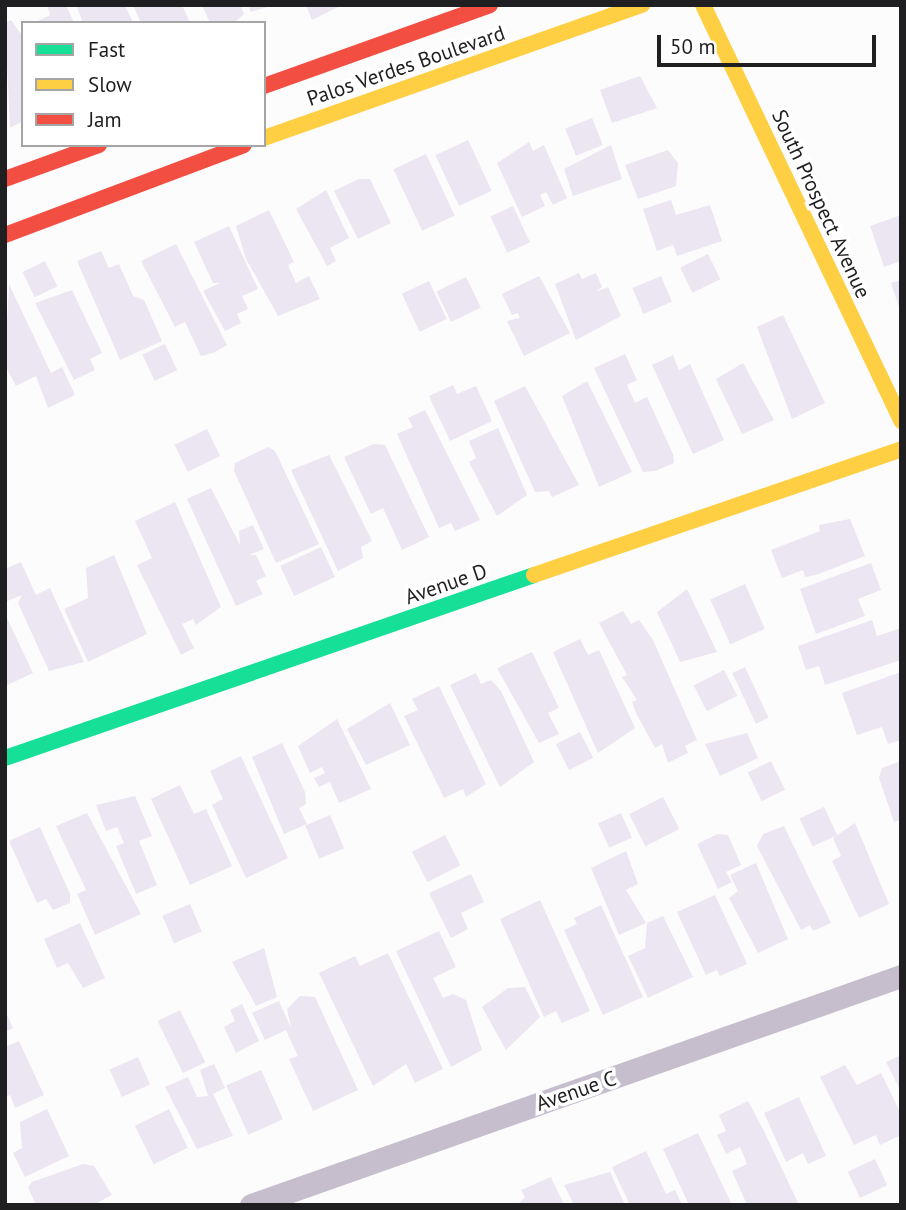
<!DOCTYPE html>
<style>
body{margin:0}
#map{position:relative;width:906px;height:1210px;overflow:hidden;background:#fcfcfd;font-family:"PT Sans",sans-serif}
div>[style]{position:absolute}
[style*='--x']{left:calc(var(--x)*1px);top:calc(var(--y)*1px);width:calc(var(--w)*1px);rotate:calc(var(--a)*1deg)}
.building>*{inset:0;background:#ece5f2;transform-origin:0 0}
.street>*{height:23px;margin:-11.5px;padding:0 11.5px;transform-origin:11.5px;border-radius:11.5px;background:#c6bdcd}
.fast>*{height:16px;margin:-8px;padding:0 8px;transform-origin:8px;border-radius:8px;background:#16e098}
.slow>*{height:16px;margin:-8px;padding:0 8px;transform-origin:8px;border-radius:8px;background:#ffcf43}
.jam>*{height:16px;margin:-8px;padding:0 8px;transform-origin:8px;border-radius:8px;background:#f24e42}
span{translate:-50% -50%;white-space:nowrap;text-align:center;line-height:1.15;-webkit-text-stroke:7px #fff;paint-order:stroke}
.street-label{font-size:21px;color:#1f1e21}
.frame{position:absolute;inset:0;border:7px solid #1f1e21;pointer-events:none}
.legend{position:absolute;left:21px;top:21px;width:245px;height:126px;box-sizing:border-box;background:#fff;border:2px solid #a5a5a6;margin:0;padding:9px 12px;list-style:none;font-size:21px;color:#1f1e21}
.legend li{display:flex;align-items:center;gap:14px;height:35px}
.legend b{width:35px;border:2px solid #a5a5a6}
.scale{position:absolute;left:657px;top:35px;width:219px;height:32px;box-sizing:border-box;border:4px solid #1f1e21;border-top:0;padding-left:9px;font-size:21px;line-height:24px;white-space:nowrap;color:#1f1e21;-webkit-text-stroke:5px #fff;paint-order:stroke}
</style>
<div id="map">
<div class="building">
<i style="clip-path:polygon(47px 5px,66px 5px,74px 23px,34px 23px,50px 15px)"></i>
<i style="clip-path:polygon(76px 5px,125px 5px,133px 23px,83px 23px)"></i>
<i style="clip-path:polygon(133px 5px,182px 5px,190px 23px,141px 23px)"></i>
<i style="clip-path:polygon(202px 5px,240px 5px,244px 14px,234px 23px,210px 23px)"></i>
<i style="clip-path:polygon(248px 5px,274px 5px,251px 12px)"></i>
<i style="clip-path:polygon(306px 5px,342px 5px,312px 20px)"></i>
<i style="clip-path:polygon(11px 20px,23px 37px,23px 121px,10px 128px,5px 23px)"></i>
<i style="clip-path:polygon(640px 76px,657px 108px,612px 123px,600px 90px)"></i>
<i style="left:592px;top:118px;width:29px;height:29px;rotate:68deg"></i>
<i style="left:468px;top:140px;width:56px;height:36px;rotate:65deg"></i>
<i style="clip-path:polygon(529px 142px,533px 151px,544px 145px,567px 198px,553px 205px,546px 192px,540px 195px,545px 206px,522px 217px,497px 163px)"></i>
<i style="clip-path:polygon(611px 145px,622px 179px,573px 196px,564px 169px)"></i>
<i style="clip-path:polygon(668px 150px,678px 163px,676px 186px,638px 199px,625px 165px)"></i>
<i style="left:426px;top:154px;width:68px;height:36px;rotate:65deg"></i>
<i style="clip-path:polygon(359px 179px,370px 179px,391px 223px,358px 239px,334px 191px)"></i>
<i style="clip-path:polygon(326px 190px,349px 238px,330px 248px,336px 261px,327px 266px,296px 209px)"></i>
<i style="clip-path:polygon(671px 200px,676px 215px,710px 205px,722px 241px,677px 256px,673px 245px,657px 251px,643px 209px)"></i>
<i style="left:513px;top:206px;width:40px;height:25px;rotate:65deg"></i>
<i style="clip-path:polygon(269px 210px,294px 262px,288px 265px,296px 283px,309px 276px,320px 299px,278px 316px,246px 259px,236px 226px)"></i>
<i style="clip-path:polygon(901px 215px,901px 261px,884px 267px,870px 226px)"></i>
<i style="clip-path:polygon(229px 226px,258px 289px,242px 296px,248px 309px,237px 314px,241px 323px,225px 331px,203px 291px,220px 283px,213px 283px,194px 242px)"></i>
<i style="clip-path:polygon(176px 244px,227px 345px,213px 353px,201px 356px,185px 322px,175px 327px,141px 261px)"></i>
<i style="clip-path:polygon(101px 251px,109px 268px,119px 264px,133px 296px,144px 300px,162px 341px,120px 360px,77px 261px)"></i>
<i style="left:708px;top:254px;width:28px;height:31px;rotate:64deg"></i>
<i style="left:45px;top:261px;width:28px;height:25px;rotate:64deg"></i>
<i style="clip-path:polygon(579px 273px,582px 279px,596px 273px,602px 287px,596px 292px,608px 287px,621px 316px,576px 340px,555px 284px)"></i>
<i style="clip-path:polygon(539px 276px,570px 333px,524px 356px,507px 321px,520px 318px,518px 313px,512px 315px,502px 294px)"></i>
<i style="left:661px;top:276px;width:28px;height:31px;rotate:67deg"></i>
<i style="left:466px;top:277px;width:34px;height:33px;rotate:64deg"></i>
<i style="clip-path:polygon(901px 280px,901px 310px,900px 310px,891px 283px)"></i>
<i style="left:429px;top:281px;width:42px;height:30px;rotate:65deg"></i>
<i style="clip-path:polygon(9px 284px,51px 373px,62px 367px,75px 395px,48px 408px,36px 376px,16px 386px,5px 365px)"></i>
<i style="clip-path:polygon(72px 290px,102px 353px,90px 359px,95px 370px,74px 380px,35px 303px)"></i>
<i style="clip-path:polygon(783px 315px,825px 403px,792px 419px,757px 327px)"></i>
<i style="left:165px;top:344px;width:29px;height:25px;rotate:65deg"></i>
<i style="clip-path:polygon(625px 354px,637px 380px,627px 385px,635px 403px,647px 397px,673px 454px,674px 463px,655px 471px,643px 472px,594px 368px)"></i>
<i style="clip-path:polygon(673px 355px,679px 370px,690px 364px,724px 440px,693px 454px,652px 365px)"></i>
<i style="clip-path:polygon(743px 363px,774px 420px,742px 434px,716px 379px)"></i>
<i style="clip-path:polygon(587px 381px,632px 472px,599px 487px,562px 396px)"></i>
<i style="clip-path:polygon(453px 385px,457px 394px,476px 386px,492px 421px,450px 441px,429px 396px)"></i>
<i style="clip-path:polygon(525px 386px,579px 485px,552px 497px,549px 491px,535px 492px,494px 401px)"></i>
<i style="clip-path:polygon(425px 410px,480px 520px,455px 531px,451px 523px,439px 528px,397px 434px,413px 427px,408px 418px)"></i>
<i style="clip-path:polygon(498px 428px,527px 495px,497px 516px,469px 462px,476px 458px,469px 441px)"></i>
<i style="left:207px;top:429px;width:30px;height:36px;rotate:64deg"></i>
<i style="clip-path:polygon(374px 444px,385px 445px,429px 537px,402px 550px,383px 508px,371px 514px,344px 457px)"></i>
<i style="clip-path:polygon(268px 447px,275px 451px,319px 544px,276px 563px,234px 471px,235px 463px)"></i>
<i style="clip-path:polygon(329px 455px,372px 541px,361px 547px,363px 558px,338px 571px,291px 470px)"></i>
<i style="clip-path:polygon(211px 488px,240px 545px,239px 531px,253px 525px,264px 549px,249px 555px,256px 555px,266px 576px,256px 581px,263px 594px,236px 606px,187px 499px)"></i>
<i style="clip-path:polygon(175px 502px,221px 607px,196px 625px,193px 619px,182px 624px,194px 648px,181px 655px,137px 565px,152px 558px,135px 521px)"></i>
<i style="clip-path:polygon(850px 519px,865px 556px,816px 575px,805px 577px,803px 570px,782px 578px,771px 550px,820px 531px,819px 525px)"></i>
<i style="left:321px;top:547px;width:33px;height:45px;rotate:65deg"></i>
<i style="clip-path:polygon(114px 555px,147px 634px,88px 662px,64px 609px,88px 598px,86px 568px)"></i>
<i style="clip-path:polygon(21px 562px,36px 595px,50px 588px,84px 662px,49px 671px,18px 603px,22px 595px,5px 602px,5px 569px)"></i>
<i style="clip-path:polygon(871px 563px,881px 590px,858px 599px,865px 616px,816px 634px,800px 589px)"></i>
<i style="left:745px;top:584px;width:49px;height:38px;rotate:66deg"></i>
<i style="clip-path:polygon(687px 589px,717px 652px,680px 662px,657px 612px)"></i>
<i style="clip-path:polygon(623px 611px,631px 624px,639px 620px,653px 640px,697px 740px,685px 746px,688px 753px,668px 763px,662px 744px,655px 748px,636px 713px,632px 702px,637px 700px,622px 677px,627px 675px,599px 623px)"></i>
<i style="clip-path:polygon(5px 614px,33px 673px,5px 686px)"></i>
<i style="clip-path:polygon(872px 620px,877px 636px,901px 628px,901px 660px,825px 685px,819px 666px,806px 670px,798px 646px)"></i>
<i style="clip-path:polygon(580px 639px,588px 655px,599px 650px,635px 728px,598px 753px,553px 652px)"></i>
<i style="clip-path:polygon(532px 652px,559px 708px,548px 713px,559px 734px,539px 743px,497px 668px)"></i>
<i style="left:745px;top:667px;width:56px;height:14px;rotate:65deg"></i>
<i style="left:724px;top:670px;width:29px;height:34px;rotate:63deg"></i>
<i style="clip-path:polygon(901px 672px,901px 740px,888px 744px,882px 727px,857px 735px,842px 693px)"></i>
<i style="clip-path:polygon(476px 673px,481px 684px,491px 680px,501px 691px,534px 762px,500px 787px,450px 685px)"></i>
<i style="clip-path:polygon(439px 686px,486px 784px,466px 797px,463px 789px,444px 798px,404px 716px,418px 710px,412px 699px)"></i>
<i style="clip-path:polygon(390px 703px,410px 745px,366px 765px,347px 729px)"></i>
<i style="clip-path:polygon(337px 719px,371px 789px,339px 803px,330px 782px,319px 787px,314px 778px,325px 773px,322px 767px,310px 773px,298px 746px)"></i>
<i style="left:580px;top:732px;width:29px;height:27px;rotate:63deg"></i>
<i style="clip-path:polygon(747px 733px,758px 758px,720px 776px,705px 744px)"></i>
<i style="clip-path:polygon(282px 743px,305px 792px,306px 804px,299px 808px,307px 824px,284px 834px,252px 757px)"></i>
<i style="clip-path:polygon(241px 756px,288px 858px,246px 878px,212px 805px,223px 799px,210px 771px)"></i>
<i style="left:771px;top:761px;width:32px;height:26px;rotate:64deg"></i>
<i style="clip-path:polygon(901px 761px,901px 820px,894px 822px,879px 778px,882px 768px)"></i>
<i style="clip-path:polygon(180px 785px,194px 814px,206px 809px,232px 866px,190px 885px,151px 799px)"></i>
<i style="clip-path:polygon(135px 796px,152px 836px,139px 841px,157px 885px,136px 894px,116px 846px,124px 843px,117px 827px,106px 831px,96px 805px)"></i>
<i style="left:663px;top:797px;width:36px;height:38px;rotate:63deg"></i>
<i style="left:824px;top:807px;width:31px;height:27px;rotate:65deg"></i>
<i style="clip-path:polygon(87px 813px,141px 914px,95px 935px,77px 894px,86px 890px,56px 826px)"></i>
<i style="left:621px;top:813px;width:27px;height:25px;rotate:66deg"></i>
<i style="left:330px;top:815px;width:36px;height:27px;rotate:67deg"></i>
<i style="clip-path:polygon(855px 823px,889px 904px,859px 918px,832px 861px,841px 856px,833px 838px)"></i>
<i style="clip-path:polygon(784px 826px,831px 923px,813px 931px,810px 925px,801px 930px,757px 846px,763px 834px)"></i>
<i style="clip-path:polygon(40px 827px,70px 894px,70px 903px,53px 910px,46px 899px,37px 903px,9px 841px)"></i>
<i style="clip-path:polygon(718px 834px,728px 835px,741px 865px,726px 872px,732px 882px,718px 889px,697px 844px)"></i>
<i style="left:445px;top:835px;width:34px;height:37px;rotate:63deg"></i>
<i style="clip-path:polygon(626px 851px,638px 884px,626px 890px,646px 923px,619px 935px,591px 868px)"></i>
<i style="clip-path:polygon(756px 863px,788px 939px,758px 953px,729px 898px,738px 891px,730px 875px)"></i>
<i style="clip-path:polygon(471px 874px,484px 902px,461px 913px,468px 929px,451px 938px,429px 893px)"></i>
<i style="clip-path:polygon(715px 895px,747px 964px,720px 976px,717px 970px,706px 975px,677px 912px)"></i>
<i style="clip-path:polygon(540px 900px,590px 1011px,562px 1023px,556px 1011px,544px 1017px,500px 919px)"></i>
<i style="left:190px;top:904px;width:30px;height:30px;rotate:67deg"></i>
<i style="clip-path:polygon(601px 905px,643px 997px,603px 1015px,564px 930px,577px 924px,574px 918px)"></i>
<i style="clip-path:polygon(663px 916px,693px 977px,648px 998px,628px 956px,645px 948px,647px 923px)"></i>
<i style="clip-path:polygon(80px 923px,105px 978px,83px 988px,68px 963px,57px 968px,44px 939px)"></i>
<i style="clip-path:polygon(439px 931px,456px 967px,433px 978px,443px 998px,453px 994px,466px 1000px,482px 1050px,451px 1067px,396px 951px)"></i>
<i style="clip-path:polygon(264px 948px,277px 997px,256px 1006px,232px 962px)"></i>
<i style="clip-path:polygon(388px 953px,443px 1069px,415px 1083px,406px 1064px,373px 1086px,319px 973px,355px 956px,360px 966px)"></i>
<i style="clip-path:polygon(525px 987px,540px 1017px,506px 1050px,482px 1007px,508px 988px)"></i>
<i style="clip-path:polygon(300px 996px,315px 997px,358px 1090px,313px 1111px,289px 1059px,298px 1056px,286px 1030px,265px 1040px,252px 1013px,279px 1001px,291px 1028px,287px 1009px)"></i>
<i style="clip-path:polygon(242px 1004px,259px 1041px,236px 1053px,224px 1027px,235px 1021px,230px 1010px)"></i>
<i style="clip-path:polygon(5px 1010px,13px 1028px,5px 1032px)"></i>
<i style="left:180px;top:1010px;width:58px;height:25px;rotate:64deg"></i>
<i style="clip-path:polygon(19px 1041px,44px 1095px,15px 1108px,10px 1095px,5px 1097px,5px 1047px)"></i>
<i style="clip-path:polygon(901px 1055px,901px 1092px,886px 1062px)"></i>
<i style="left:138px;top:1057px;width:30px;height:31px;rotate:66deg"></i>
<i style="clip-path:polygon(214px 1064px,225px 1088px,213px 1094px,233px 1136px,197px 1149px,165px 1087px,188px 1077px,197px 1097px,208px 1096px,200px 1070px)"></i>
<i style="clip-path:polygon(845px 1065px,857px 1085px,881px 1073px,901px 1114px,901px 1135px,880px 1145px,876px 1135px,854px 1145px,820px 1077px)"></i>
<i style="left:261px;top:1070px;width:54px;height:38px;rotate:66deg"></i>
<i style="clip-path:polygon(799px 1097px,826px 1156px,808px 1164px,803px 1153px,786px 1162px,764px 1113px)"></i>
<i style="clip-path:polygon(748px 1101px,765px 1133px,799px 1205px,747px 1205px,732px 1171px,747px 1164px,740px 1147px,726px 1154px,717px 1135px,726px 1131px,719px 1115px)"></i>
<i style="clip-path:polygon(47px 1109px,69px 1156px,25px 1177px,13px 1153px,22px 1148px,20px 1122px)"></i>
<i style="left:169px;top:1109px;width:43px;height:38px;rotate:64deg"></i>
<i style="clip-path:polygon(698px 1133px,732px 1205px,689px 1205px,663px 1149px)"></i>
<i style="clip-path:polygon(646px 1151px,666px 1194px,675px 1190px,682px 1205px,630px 1205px,612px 1167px)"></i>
<i style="left:875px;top:1159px;width:29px;height:30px;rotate:65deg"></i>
<i style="clip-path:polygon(83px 1164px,94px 1166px,112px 1195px,93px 1205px,36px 1205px,28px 1187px,32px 1182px)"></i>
<i style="clip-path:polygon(610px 1172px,625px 1205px,574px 1205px,564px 1185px)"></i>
<i style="clip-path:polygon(551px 1177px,564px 1205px,517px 1205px,525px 1197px,521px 1190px)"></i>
</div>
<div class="street">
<i style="--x:251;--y:1205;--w:689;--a:-19.41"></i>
</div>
<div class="fast">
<i style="--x:5;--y:758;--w:560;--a:-19.08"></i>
</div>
<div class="slow">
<i style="--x:703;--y:5;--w:461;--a:64.5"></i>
<i style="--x:264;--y:138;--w:401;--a:-19.4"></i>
<i style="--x:534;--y:575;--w:388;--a:-18.9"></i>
</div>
<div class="jam">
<i style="--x:264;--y:86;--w:240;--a:-19.7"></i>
<i style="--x:5;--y:179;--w:100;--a:-19.9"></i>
<i style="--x:5;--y:235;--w:255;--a:-20.6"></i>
</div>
<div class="street-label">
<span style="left:406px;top:66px;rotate:-19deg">Palos Verdes Boulevard</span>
<span style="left:821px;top:204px;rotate:65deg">South Prospect Avenue</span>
<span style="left:446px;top:584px;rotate:-19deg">Avenue D</span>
<span style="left:576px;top:1091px;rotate:-19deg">Avenue C</span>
</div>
<div class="frame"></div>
<ul class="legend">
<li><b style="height:9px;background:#16e098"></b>Fast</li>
<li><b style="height:9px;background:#ffcf43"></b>Slow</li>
<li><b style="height:9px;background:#f24e42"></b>Jam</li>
</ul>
<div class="scale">50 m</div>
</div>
